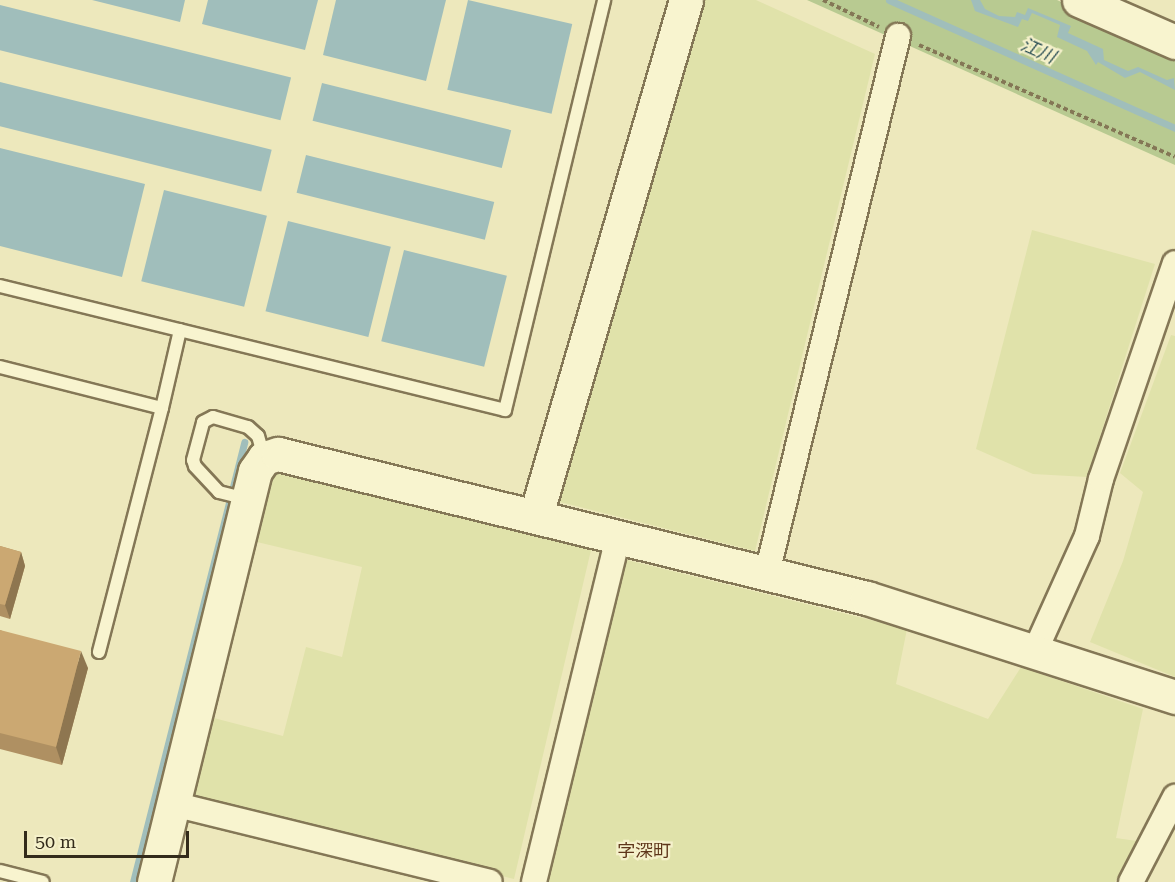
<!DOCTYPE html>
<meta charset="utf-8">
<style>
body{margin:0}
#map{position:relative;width:1175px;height:882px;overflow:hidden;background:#ede8bc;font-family:"Roboto Serif","Noto Sans JP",serif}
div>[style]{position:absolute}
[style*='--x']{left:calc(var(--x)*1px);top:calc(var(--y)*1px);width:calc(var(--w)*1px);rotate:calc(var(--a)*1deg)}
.farmland>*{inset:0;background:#e0e2aa}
.green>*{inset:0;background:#b8ca91}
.water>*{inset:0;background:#a0bebb;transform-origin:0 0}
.stream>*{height:7px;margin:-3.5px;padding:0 3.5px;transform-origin:3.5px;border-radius:3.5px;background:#a0bebb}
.path>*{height:4px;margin-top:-2px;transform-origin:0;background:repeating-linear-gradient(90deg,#847756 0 4.5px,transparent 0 7.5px)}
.roads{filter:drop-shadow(2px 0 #847756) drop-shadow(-2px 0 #847756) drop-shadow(0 2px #847756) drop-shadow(0 -2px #847756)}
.lane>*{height:12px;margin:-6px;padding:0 6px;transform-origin:6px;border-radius:6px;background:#f8f4cf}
.street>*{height:24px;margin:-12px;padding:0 12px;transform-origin:12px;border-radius:12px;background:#f8f4cf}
.secondary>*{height:33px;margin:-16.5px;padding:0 16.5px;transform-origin:16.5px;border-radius:16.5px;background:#f8f4cf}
.wall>*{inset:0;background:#af9062}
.shaded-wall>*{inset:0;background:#8e7650}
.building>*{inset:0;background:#cba872}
span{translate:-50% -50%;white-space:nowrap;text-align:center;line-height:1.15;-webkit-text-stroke:4.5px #f5f1cb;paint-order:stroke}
.water-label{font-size:18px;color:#2a4e53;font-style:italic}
.neighbourhood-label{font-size:18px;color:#5f361a}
.scale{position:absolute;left:24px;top:831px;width:165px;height:27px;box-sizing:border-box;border:3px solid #332b1b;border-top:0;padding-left:8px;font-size:18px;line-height:21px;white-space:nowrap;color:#332b1b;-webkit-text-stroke:4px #f5f1cb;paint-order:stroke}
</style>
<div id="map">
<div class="farmland">
<i style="clip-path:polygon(703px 0,756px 0,875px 54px,755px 551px,556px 501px)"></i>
<i style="clip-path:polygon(1032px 230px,1155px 264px,1087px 477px,1033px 474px,976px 449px)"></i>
<i style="clip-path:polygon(1171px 335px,1175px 336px,1175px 677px,1090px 642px,1123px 561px,1143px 492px,1120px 473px)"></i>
<i style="clip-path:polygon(275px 471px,591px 550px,514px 879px,191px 799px,210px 717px,283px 736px,306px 647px,342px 657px,362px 567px,257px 542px)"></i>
<i style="clip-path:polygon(627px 560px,907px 629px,896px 684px,988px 719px,1021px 667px,1143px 709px,1116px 838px,1137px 841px,1115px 882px,548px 882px)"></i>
</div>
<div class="green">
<i style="clip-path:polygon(807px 0,1057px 0,1175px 52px,1175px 165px)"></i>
</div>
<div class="water">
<i style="clip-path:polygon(92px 0,185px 0,180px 22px)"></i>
<i style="clip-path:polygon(208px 0,318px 0,305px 50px,202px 24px)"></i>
<i style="clip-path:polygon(336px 0,446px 0,426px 81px,323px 55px)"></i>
<i style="left:468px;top:0;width:107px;height:92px;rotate:13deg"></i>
<i style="clip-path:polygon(971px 0,980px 0,985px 9px,999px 16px,1015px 17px,1017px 12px,1025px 15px,1028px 8px,1071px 26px,1068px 33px,1103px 49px,1104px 60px,1128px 71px,1138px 67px,1167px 80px,1174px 78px,1175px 90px,1140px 72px,1125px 78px,1098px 62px,1096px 65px,1087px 51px,1057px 37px,1060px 25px,1032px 13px,1028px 21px,1022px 19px,1018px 27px,975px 11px)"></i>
<i style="left:0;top:5px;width:300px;height:44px;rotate:14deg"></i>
<i style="left:0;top:82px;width:280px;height:43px;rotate:14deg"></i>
<i style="left:322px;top:83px;width:195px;height:39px;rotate:14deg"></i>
<i style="clip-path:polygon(0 148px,145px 184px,122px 277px,0 246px)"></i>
<i style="left:306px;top:155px;width:194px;height:39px;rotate:14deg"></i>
<i style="left:164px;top:190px;width:106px;height:94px;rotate:14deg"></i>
<i style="left:288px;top:221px;width:106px;height:93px;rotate:14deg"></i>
<i style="left:404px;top:250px;width:106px;height:94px;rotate:14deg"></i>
</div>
<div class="stream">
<i style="--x:889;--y:0;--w:313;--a:24.1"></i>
<i style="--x:133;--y:882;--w:454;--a:-75.8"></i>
</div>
<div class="path">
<i style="--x:823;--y:0;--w:62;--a:25.7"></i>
<i style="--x:919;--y:45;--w:279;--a:23.6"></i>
</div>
<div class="roads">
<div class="lane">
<i style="--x:0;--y:286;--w:520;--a:13.8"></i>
<i style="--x:505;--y:410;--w:422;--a:-76.4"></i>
<i style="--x:0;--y:367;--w:167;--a:14.2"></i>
<i style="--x:162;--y:408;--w:252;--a:104.5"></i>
<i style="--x:162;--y:408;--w:80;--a:-77"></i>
<i style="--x:247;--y:499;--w:29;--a:-166"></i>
<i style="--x:219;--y:492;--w:35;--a:-133"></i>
<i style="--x:195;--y:466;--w:6;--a:-108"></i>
<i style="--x:193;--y:460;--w:39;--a:-75"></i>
<i style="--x:203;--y:422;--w:11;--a:-27"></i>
<i style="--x:213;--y:417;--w:36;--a:16"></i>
<i style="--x:248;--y:427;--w:13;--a:42"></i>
<i style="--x:258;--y:436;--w:22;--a:74"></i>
<i style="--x:0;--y:871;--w:44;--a:14.3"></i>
</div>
<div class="street">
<i style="--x:767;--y:573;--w:553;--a:-76.29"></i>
<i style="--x:1036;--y:649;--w:124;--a:-65.7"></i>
<i style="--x:1087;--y:536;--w:59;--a:-76.2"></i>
<i style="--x:1101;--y:479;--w:228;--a:-71.1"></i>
<i style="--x:173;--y:804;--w:326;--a:13.8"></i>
<i style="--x:534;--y:882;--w:355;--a:-76.3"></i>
<i style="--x:1131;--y:882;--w:96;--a:-62.6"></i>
</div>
<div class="secondary">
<i style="--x:1079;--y:0;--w:105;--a:23.6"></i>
<i style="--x:536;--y:515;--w:536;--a:-73.76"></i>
<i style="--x:154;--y:882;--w:423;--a:-76.2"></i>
<i style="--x:255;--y:471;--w:16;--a:-55"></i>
<i style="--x:264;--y:458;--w:15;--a:-16"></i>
<i style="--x:278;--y:454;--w:606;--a:13.74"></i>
<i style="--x:867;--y:598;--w:324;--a:17.8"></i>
</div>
</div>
<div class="wall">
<i style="clip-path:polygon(0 546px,21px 552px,25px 566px,10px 619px,0 616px)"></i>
<i style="clip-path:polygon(0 630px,88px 668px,62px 765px,0 749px)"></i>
</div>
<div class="shaded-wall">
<i style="clip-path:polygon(21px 552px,25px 566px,10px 619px,5px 605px)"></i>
<i style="clip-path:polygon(81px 651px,88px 668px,62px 765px,56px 747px)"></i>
</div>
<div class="building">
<i style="clip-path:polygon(0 546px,21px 552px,5px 605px,0 604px)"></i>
<i style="clip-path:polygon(0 630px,81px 651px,56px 747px,0 733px)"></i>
</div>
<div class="water-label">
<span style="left:1038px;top:51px;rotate:24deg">江川</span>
</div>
<div class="neighbourhood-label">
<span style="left:644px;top:851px">字深町</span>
</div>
<div class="scale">50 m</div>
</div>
